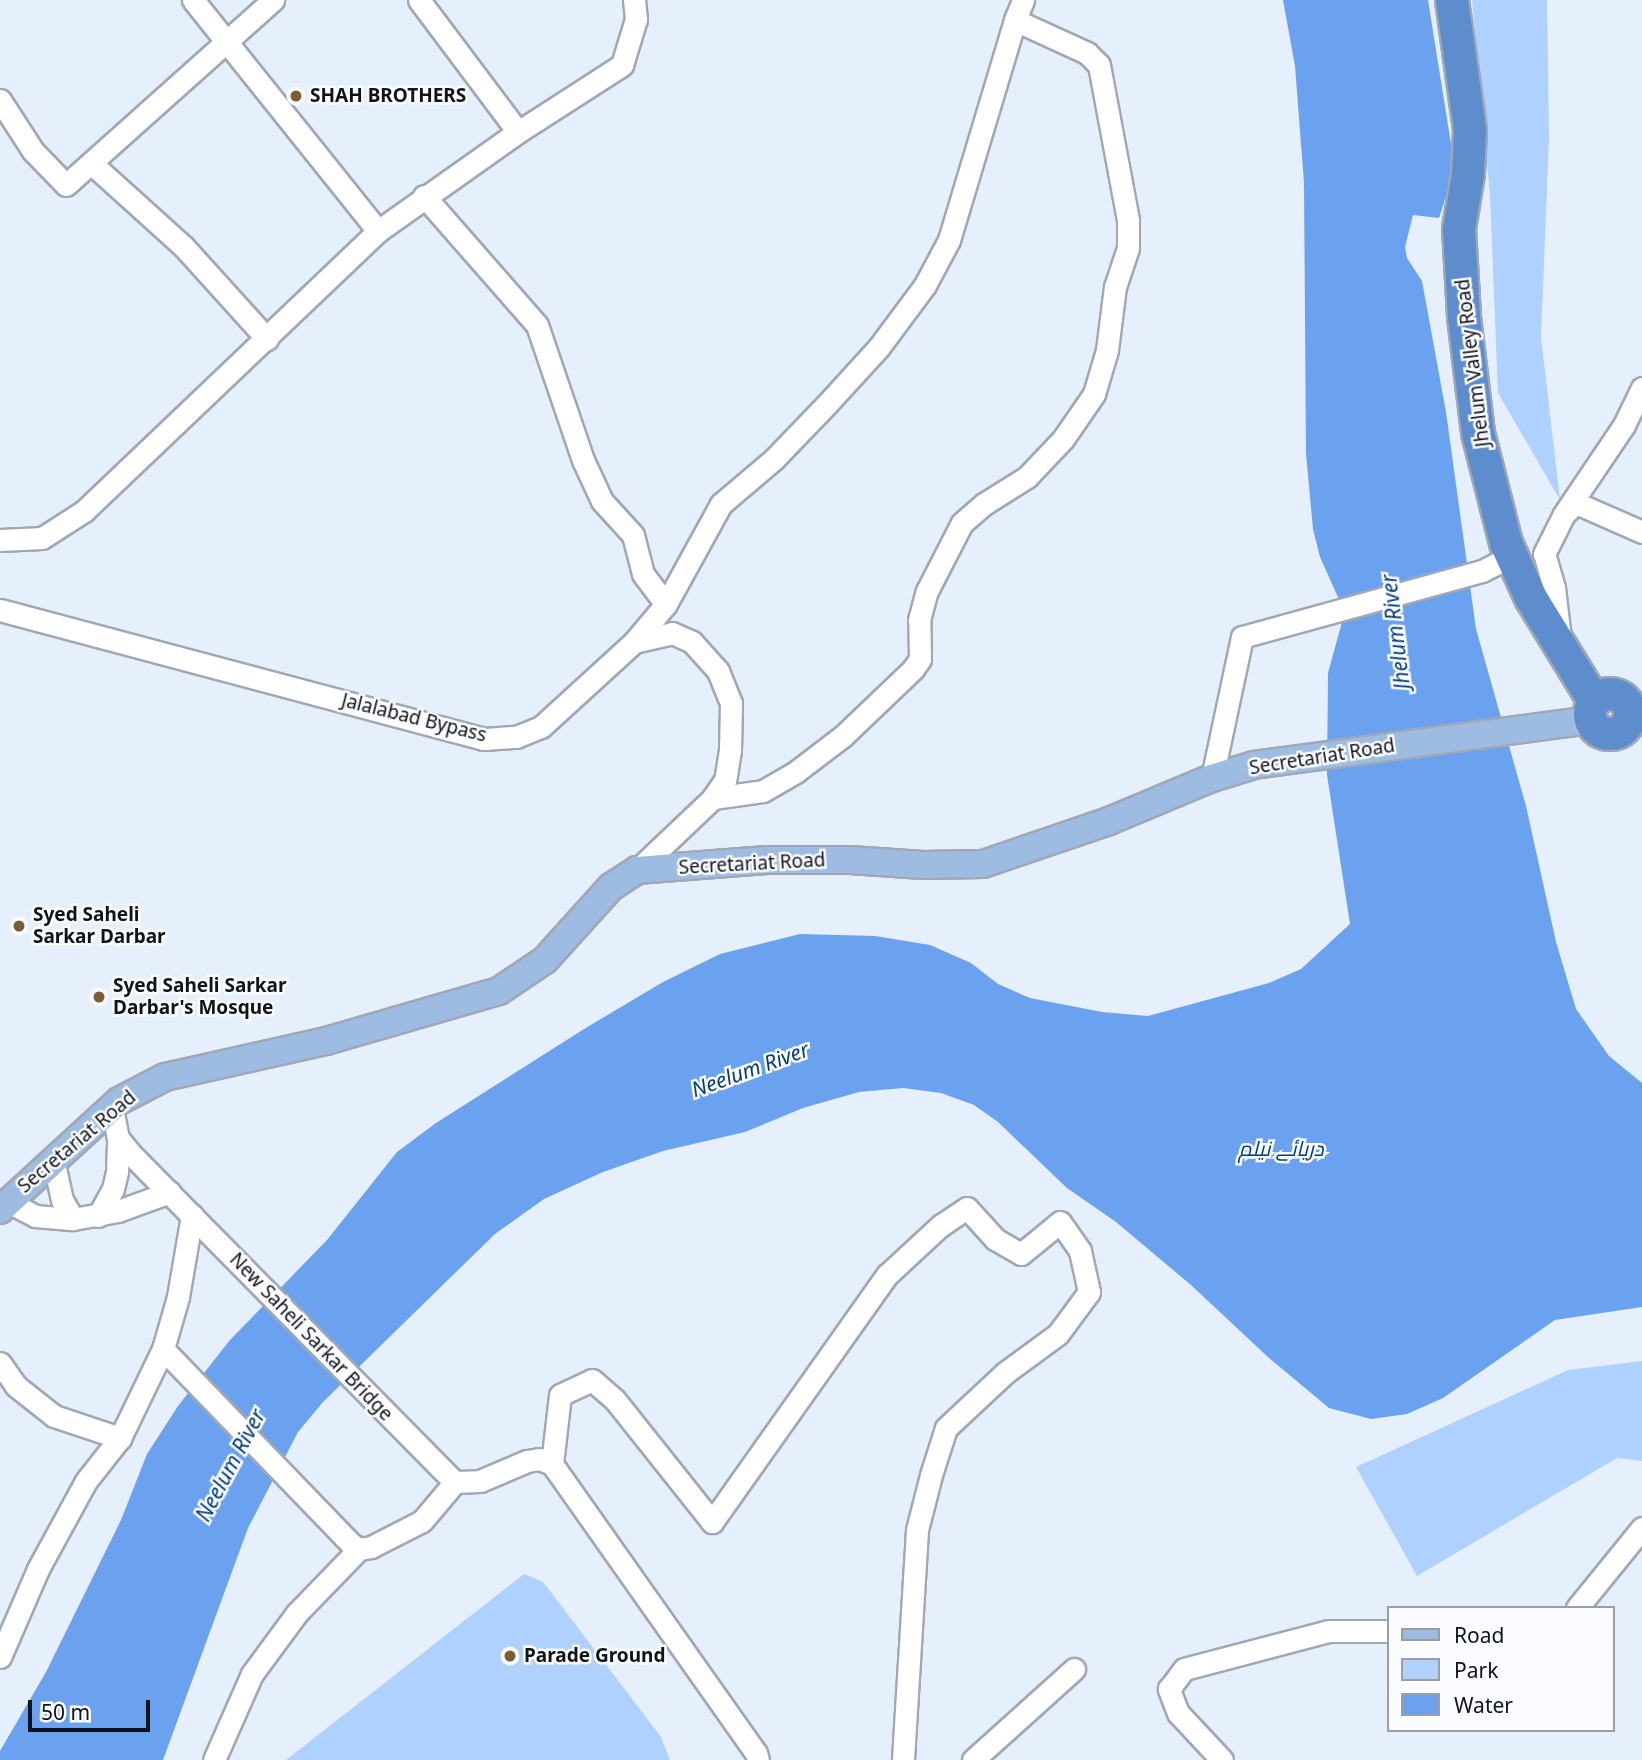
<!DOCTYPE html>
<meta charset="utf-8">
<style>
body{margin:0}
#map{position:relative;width:1642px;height:1760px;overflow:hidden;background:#e6effc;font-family:"Noto Sans",Cairo,sans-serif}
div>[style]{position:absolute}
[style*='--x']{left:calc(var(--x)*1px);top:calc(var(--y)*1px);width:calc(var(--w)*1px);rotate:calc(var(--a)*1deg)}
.green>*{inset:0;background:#afd1ff}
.water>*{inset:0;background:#6ba2ef}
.roads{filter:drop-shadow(2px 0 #9fa8b4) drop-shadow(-2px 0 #9fa8b4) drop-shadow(0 2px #9fa8b4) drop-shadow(0 -2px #9fa8b4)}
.minor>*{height:21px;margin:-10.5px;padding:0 10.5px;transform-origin:10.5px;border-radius:10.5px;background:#fff}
.major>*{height:26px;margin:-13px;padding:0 13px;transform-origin:13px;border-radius:13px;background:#9ebbe2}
.highway>*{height:32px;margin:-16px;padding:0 16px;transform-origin:16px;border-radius:16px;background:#5e8dce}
.highway>.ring{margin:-16px;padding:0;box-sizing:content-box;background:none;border:32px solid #5e8dce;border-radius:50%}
.dots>*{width:19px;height:19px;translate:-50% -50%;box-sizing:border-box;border:4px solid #fafcff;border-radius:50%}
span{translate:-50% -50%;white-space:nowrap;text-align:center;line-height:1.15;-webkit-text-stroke:5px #fafcff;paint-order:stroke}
.poi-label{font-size:19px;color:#101317;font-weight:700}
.left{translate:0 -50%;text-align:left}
.street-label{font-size:19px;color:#101317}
.water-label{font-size:21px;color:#023b7e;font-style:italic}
.legend{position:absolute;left:1387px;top:1606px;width:228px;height:126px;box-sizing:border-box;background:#fafcff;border:2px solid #9c9fa2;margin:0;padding:9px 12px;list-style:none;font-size:21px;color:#101317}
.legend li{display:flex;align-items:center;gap:14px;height:35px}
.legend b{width:35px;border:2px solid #9c9fa2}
.scale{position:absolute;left:28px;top:1700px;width:122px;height:32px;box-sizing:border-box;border:4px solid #101317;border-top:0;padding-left:9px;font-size:21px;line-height:24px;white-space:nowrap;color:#101317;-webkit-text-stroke:5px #fafcff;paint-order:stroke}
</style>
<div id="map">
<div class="green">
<i style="clip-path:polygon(1472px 0,1547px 0,1549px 137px,1541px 337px,1560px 500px,1498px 393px,1490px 195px)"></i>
<i style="clip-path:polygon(1642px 1361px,1642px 1461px,1617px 1458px,1417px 1576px,1356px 1467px,1568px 1370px)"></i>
<i style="clip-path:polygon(524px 1574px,543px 1582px,661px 1737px,670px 1760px,286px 1760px)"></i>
</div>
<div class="water">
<i style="clip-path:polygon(1283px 0,1428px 0,1455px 169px,1439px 218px,1413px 215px,1405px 247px,1407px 258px,1422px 281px,1446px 412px,1476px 629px,1526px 806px,1556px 942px,1576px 1009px,1609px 1056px,1642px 1083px,1642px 1307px,1555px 1320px,1443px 1398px,1407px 1414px,1371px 1419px,1329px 1408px,1269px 1358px,1191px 1285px,1116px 1222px,1067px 1188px,998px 1122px,974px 1105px,941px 1093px,903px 1088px,859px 1092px,803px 1108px,745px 1132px,663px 1151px,603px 1172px,544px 1199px,495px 1234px,323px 1402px,298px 1432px,248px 1528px,163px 1760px,0 1760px,0 1751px,46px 1672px,121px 1520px,147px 1454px,178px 1406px,230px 1340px,327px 1240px,397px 1152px,436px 1123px,584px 1029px,663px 982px,720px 954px,800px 934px,875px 936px,930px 945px,971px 963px,998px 984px,1030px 998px,1102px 1012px,1148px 1016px,1269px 983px,1301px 969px,1350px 924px,1327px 775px,1328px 673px,1342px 622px,1341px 604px,1320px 557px,1313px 529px,1306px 454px,1304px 183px,1295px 66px)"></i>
</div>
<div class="roads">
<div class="minor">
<i style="--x:193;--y:0;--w:296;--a:51.3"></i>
<i style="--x:419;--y:0;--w:165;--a:53.1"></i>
<i style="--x:0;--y:100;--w:61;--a:57.1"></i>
<i style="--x:33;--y:151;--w:47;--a:45.9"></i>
<i style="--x:66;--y:185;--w:278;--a:-41.8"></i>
<i style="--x:91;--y:163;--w:125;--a:42.1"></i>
<i style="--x:184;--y:247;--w:124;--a:47.9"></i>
<i style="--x:424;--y:196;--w:171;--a:48.8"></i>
<i style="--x:537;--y:325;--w:143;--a:71.2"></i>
<i style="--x:583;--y:460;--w:45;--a:65.1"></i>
<i style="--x:602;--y:501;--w:46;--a:47.6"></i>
<i style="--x:633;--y:535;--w:40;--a:75.6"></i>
<i style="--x:643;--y:574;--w:38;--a:53"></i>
<i style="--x:1566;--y:511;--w:104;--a:-56"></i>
<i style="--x:1624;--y:425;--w:41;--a:-64.1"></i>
<i style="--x:0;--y:540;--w:42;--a:-2.7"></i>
<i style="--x:42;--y:538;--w:50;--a:-32.7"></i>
<i style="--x:84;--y:511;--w:406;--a:-43.6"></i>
<i style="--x:378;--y:231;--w:171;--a:-35.3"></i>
<i style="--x:518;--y:132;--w:124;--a:-32.8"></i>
<i style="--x:622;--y:65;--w:48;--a:-73.1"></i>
<i style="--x:636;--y:19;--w:19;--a:-96"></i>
<i style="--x:0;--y:610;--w:501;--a:14.92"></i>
<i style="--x:484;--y:739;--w:32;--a:-4"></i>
<i style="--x:516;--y:737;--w:27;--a:-22"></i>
<i style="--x:541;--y:727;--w:126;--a:-42.4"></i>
<i style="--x:634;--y:642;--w:39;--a:-13"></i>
<i style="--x:672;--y:633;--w:22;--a:24"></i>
<i style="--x:692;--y:642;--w:39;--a:48"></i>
<i style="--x:718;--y:671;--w:35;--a:68"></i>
<i style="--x:731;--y:703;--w:47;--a:91.2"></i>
<i style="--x:730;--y:750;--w:30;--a:99"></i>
<i style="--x:725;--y:780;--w:22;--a:124"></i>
<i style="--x:713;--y:798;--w:105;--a:136.5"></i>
<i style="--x:1560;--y:638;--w:50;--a:-96.8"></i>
<i style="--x:1554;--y:588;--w:35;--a:-106"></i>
<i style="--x:1544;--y:554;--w:45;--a:-63.4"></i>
<i style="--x:1564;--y:514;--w:16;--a:-43"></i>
<i style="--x:1576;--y:503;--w:72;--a:23.7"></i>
<i style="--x:634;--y:642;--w:50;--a:-49.9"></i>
<i style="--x:666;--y:604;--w:114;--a:-61.2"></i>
<i style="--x:721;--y:504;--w:70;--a:-40.3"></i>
<i style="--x:774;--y:459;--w:76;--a:-46.1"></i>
<i style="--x:827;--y:404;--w:77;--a:-47.6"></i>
<i style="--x:879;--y:347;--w:77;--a:-53.4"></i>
<i style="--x:925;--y:285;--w:51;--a:-61.9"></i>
<i style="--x:949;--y:240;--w:230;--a:-73.3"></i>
<i style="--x:1015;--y:20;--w:22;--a:-68"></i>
<i style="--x:1212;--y:778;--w:144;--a:-78"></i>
<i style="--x:1242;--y:637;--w:249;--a:-15.4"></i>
<i style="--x:1482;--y:571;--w:34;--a:-27"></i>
<i style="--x:713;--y:798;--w:50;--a:-8"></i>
<i style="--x:763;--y:791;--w:39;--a:-30"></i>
<i style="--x:797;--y:771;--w:58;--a:-37.3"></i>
<i style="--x:843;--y:736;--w:97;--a:-43.7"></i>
<i style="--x:913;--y:669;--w:12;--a:-55"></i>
<i style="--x:920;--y:659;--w:39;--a:-91"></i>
<i style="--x:919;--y:620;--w:30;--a:-75"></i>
<i style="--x:927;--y:591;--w:76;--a:-62.8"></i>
<i style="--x:962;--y:523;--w:29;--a:-41"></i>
<i style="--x:984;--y:504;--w:51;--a:-32.1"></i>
<i style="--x:1027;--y:477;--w:52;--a:-46.5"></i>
<i style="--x:1063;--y:439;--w:55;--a:-55.4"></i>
<i style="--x:1094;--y:394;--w:46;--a:-73.5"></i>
<i style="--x:1107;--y:350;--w:64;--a:-82.8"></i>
<i style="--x:1115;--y:287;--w:41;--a:-71.6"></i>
<i style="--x:1128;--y:248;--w:28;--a:-90"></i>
<i style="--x:1128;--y:220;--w:158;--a:-100.6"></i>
<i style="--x:1099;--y:65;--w:17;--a:-135"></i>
<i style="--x:1087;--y:53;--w:79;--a:-155.4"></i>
<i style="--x:112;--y:1108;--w:31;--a:79"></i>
<i style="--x:118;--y:1138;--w:19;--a:51"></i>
<i style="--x:130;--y:1153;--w:462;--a:45.4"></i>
<i style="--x:53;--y:1159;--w:42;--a:77.6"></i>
<i style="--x:62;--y:1200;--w:22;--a:60"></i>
<i style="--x:8;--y:1202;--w:30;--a:27"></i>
<i style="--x:35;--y:1216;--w:38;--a:5"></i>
<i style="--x:73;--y:1219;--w:46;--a:-10.1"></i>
<i style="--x:118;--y:1211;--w:55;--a:-20.1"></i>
<i style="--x:192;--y:1215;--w:83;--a:99.7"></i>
<i style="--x:178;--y:1297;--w:54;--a:106.1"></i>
<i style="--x:163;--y:1349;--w:271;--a:46"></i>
<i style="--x:351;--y:1544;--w:9;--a:32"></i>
<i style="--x:359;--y:1549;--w:12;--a:-9"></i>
<i style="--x:371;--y:1547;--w:57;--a:-27"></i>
<i style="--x:422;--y:1521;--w:51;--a:-49.8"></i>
<i style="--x:455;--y:1482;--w:25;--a:-2"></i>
<i style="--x:480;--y:1481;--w:51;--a:-23.1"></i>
<i style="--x:527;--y:1461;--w:12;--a:-9"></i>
<i style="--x:539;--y:1459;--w:14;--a:21"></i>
<i style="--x:552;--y:1464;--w:354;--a:54.8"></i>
<i style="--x:756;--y:1753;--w:7;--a:74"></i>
<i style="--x:98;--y:1216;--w:31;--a:-61"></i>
<i style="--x:113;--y:1189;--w:17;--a:-77"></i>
<i style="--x:117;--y:1172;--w:34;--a:-88"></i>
<i style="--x:0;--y:1363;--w:28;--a:55"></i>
<i style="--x:16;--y:1386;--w:48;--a:38.3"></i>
<i style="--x:54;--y:1416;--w:70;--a:18.4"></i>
<i style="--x:552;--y:1464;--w:69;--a:-83.4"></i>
<i style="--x:560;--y:1395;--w:35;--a:-25"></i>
<i style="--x:592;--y:1380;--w:30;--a:41"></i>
<i style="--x:615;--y:1400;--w:156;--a:51.5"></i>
<i style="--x:712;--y:1522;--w:303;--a:-54.7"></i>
<i style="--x:887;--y:1275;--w:72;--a:-42.8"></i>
<i style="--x:940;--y:1226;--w:32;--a:-34"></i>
<i style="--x:967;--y:1208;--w:42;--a:47.9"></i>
<i style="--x:995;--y:1239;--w:30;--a:30"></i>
<i style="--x:1021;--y:1254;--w:50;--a:-39.4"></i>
<i style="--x:1060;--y:1222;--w:35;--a:55"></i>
<i style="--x:1080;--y:1251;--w:42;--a:77.6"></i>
<i style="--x:1089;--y:1292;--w:52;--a:126.4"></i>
<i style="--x:1058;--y:1334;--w:66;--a:143.7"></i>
<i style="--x:1005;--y:1373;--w:81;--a:137"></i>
<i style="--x:946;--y:1428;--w:49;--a:107.7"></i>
<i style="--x:931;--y:1475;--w:57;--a:104.3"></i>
<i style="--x:917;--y:1530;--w:230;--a:93.5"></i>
<i style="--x:1577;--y:1608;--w:103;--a:-50.9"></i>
<i style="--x:0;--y:1657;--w:96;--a:-66.6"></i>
<i style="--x:38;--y:1569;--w:100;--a:-61.4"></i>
<i style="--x:86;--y:1481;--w:55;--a:-51.7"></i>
<i style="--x:120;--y:1438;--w:99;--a:-64.2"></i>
<i style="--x:214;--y:1760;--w:94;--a:-66.2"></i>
<i style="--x:252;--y:1674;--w:76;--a:-53.6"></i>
<i style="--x:297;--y:1613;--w:89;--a:-45.9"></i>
<i style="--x:973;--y:1760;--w:136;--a:-42"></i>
<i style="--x:1222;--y:1760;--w:64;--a:-133.1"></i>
<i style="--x:1178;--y:1713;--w:26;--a:-111"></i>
<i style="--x:1169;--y:1689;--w:25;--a:-53"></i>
<i style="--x:1184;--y:1669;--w:150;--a:-14.7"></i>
<i style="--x:1329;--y:1631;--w:59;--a:0"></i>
</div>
<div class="major">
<i style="--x:0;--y:1210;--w:161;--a:-42.5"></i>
<i style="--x:119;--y:1101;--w:52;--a:-27.6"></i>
<i style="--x:165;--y:1077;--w:165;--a:-12.6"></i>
<i style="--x:326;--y:1041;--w:180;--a:-16.1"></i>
<i style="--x:499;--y:991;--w:55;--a:-34"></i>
<i style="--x:545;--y:960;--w:98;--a:-47.9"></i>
<i style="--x:611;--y:887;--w:31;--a:-33"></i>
<i style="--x:637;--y:870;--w:130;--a:-4.4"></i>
<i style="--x:767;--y:860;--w:83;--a:0"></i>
<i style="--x:850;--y:860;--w:73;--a:3.9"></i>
<i style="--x:923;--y:865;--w:60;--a:-1"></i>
<i style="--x:983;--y:864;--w:133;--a:-18.8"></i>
<i style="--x:1109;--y:821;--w:112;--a:-22.7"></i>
<i style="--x:1212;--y:778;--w:44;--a:-17.2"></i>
<i style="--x:1254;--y:765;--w:339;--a:-7.6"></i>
</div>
<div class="highway">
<i style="--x:1452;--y:0;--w:131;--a:82.1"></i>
<i style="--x:1470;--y:130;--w:44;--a:92.6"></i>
<i style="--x:1468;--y:174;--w:56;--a:99.3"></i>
<i style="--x:1459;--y:229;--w:88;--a:86.7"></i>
<i style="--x:1464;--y:317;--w:117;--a:83.1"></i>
<i style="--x:1478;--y:433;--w:114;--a:75.7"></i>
<i style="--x:1506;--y:543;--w:60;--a:65.6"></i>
<i style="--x:1531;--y:598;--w:121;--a:58.5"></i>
<i class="ring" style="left:1590px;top:694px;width:8px;height:8px"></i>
</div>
</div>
<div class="dots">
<i style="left:296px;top:96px;background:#7b5f32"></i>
<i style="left:19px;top:926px;background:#7b5f32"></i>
<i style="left:99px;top:997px;background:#7b5f32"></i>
<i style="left:510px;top:1656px;background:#7b5f32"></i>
</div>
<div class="poi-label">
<span class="left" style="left:310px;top:96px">SHAH BROTHERS</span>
<span class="left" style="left:33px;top:926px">Syed Saheli<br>Sarkar Darbar</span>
<span class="left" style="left:113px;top:997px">Syed Saheli Sarkar<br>Darbar's Mosque</span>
<span class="left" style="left:524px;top:1656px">Parade Ground</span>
</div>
<div class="street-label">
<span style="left:1473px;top:363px;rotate:-97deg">Jhelum Valley Road</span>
<span style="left:414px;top:718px;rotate:14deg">Jalalabad Bypass</span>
<span style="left:1322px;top:757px;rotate:-9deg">Secretariat Road</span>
<span style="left:752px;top:864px;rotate:-3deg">Secretariat Road</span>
<span style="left:77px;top:1142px;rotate:-40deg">Secretariat Road</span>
<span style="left:311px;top:1337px;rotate:46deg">New Saheli Sarkar Bridge</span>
</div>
<div class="water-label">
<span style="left:1395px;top:632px;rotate:-97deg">Jhelum River</span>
<span style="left:750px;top:1069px;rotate:-20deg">Neelum River</span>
<span style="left:1281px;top:1148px">دریائے نیلم</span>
<span style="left:230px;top:1465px;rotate:-62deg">Neelum River</span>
</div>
<ul class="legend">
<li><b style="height:9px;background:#9ebbe2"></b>Road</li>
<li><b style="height:19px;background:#afd1ff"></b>Park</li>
<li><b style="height:19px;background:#6ba2ef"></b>Water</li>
</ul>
<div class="scale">50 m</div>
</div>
